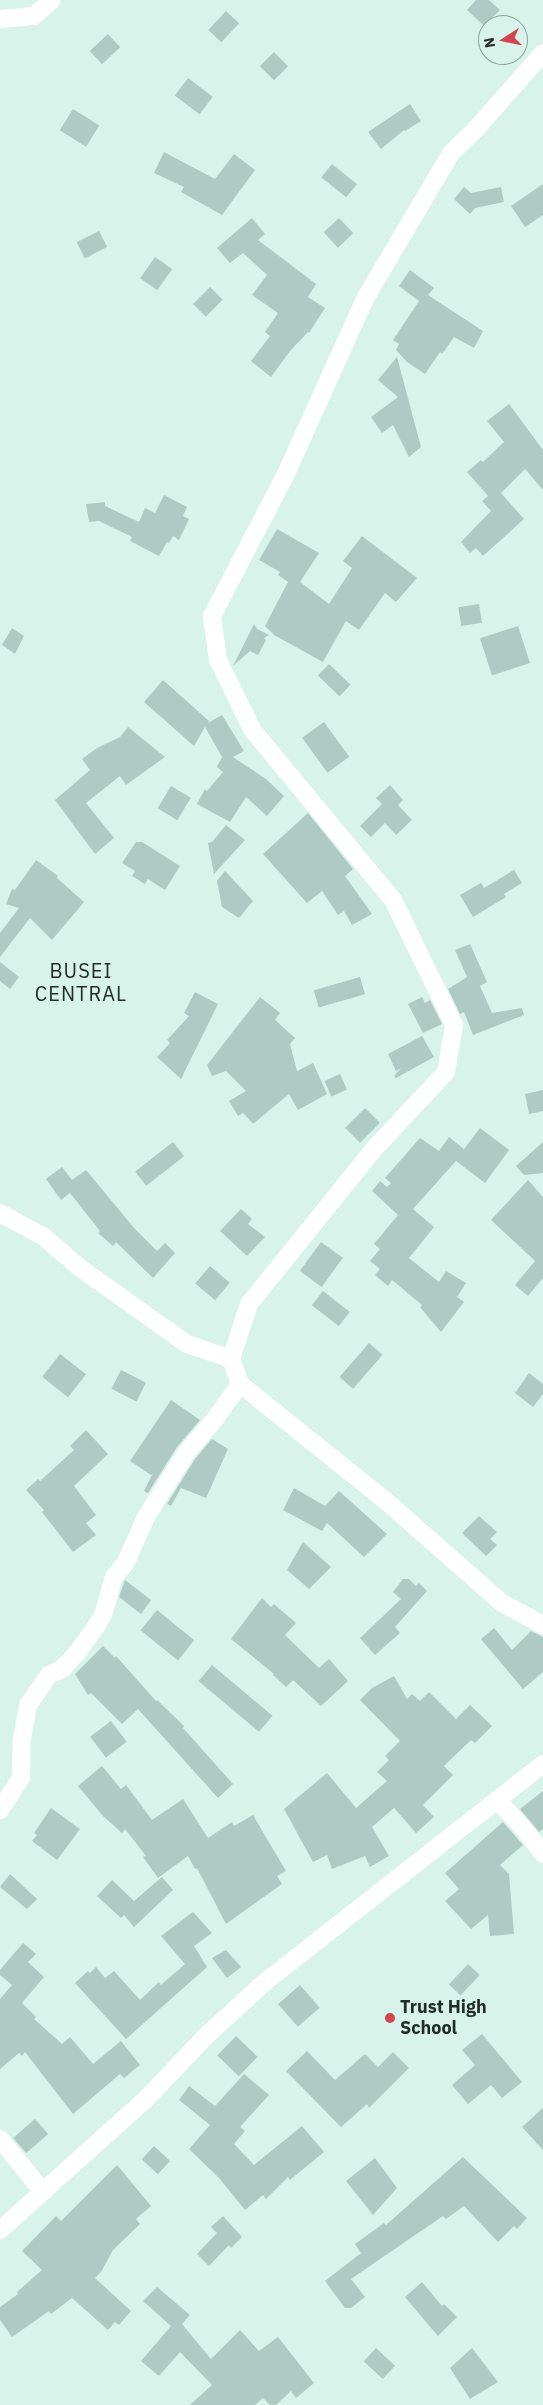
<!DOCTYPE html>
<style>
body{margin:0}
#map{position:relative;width:543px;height:2405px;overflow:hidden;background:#d7f3ea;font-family:"IBM Plex Sans",sans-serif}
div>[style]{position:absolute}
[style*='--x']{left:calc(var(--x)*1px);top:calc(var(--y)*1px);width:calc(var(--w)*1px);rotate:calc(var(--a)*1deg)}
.building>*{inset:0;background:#afcac2;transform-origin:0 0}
.minor>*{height:18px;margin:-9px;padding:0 9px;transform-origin:9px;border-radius:9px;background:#fff}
.dots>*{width:14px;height:14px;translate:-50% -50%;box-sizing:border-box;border:2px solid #d7f3ea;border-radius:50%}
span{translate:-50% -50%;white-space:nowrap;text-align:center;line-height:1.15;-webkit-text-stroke:4px #d7f3ea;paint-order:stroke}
.poi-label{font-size:18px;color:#212b28;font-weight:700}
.left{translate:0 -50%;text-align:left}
.quarter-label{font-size:20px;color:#212b28;letter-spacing:1px}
.north{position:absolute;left:478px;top:15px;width:50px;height:50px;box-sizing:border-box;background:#d7f3ea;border:1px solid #8ea39c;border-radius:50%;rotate:259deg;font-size:14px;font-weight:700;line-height:20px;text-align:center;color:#212b28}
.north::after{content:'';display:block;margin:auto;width:18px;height:22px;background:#d44450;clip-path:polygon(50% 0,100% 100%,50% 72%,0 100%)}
</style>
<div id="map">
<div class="building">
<i style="clip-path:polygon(476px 0,489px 0,500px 10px,484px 26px,467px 10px)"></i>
<i style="left:226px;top:11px;width:18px;height:26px;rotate:43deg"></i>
<i style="left:108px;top:34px;width:18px;height:25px;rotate:47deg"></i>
<i style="left:274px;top:52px;width:20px;height:20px;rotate:45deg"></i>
<i style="left:188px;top:78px;width:31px;height:22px;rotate:37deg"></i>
<i style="clip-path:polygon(410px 104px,421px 121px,405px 131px,404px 130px,381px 149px,368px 132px)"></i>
<i style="left:73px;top:109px;width:31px;height:25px;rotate:32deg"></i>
<i style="clip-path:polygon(164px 152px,215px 179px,234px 154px,255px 170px,222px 215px,181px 192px,184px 187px,154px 173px)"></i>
<i style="left:332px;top:164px;width:32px;height:17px;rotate:39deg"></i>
<i style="clip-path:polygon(543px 184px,543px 215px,525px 227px,511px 206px)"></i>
<i style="clip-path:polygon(464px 187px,471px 193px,501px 187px,504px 202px,475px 208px,470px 214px,454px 199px)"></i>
<i style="clip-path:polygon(252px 218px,265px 234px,258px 240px,316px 284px,308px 297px,325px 308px,309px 333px,308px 332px,290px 351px,271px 377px,251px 361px,270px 336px,265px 332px,278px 313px,252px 295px,267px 275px,243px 253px,230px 263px,217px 248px)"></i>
<i style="left:339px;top:218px;width:21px;height:21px;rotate:47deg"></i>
<i style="left:99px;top:231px;width:18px;height:25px;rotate:63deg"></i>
<i style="left:155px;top:257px;width:21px;height:26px;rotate:35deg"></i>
<i style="clip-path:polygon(410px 270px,434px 288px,428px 295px,483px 331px,474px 348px,454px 337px,442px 354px,440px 352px,425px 374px,407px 362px,396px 350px,399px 344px,393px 340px,419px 301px,399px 286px)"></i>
<i style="left:210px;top:287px;width:18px;height:24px;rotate:45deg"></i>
<i style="clip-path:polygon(397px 357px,421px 447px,409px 457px,393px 425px,382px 433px,371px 417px,398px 397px,378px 380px)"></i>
<i style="clip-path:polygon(509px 404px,543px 450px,543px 490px,525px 469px,501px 493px,524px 519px,483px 556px,476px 548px,470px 553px,461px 542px,491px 511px,482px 501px,488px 496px,467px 472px,481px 460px,483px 462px,504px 442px,487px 421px)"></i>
<i style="clip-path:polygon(164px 495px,187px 507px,183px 516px,189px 519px,179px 540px,173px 536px,169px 543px,167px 542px,159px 556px,130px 541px,132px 537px,99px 521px,89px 522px,86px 504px,105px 502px,105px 506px,139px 522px,145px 508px,155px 513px)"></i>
<i style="clip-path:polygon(277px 529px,319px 553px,300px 582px,329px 604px,352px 568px,343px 561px,362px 536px,417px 578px,396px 602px,385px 593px,359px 630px,346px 621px,323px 662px,274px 635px,265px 626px,288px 582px,278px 575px,280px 572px,259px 560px)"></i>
<i style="left:479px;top:604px;width:19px;height:21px;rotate:81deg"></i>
<i style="clip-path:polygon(254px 624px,257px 629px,269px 635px,264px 638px,266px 640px,258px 655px,250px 651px,233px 666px)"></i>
<i style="left:518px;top:626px;width:39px;height:40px;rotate:72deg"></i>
<i style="clip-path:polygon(12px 628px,24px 636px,15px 654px,2px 645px)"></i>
<i style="left:329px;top:664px;width:30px;height:16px;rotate:44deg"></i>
<i style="clip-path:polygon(163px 680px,209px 721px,208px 723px,222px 715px,244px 751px,233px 757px,266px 779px,284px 796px,267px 816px,246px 797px,230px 822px,197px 804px,205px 789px,207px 791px,223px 772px,217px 767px,222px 757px,205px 727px,194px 746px,144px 702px)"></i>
<i style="left:324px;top:722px;width:43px;height:27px;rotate:54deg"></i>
<i style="clip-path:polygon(128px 727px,165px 757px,126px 785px,120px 776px,86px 803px,114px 838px,95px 854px,55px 800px,90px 770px,82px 759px,97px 748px,120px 737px)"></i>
<i style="clip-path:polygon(390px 785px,403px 800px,398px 805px,412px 820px,396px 835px,385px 823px,371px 837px,360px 826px,382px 804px,376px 798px)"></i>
<i style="left:171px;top:786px;width:23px;height:26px;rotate:31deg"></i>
<i style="clip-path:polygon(308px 813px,353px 869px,345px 876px,372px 914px,352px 925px,344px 911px,338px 915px,322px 891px,307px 903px,263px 854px)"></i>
<i style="clip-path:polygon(226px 825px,245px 840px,214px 874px,208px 843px,212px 842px)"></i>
<i style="clip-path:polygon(136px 842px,142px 842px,180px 866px,165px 890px,148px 879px,145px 884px,132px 876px,135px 871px,122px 863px)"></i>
<i style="clip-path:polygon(36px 860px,58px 876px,57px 878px,84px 902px,52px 940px,30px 918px,0 957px,0 933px,19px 908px,6px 904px,12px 889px,15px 890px)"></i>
<i style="clip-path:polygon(514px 870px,522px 883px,504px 894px,506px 897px,473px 917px,460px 895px,481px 883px,484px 888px)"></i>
<i style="clip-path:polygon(225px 871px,253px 901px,239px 918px,222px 907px,217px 881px)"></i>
<i style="clip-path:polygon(470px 944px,487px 982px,480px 986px,492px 1013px,522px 1008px,524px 1015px,473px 1035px,464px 1012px,460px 1014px,448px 989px,467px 977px,455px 950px)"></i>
<i style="clip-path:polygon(0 962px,19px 977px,10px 989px,0 981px)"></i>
<i style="left:360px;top:977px;width:18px;height:48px;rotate:74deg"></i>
<i style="clip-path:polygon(195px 992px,218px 1004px,181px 1079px,157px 1057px,170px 1043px,167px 1040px,189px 1016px,184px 1013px)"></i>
<i style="clip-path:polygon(260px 997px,280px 1013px,275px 1020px,295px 1038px,290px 1044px,297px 1071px,313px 1063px,327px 1094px,298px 1110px,289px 1094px,253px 1124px,243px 1113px,238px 1116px,229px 1101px,246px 1091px,226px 1071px,212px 1076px,207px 1065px)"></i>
<i style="clip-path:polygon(422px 997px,425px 1003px,430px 1000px,442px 1024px,423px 1033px,408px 1004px)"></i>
<i style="clip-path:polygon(422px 1036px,434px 1057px,396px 1078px,394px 1076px,401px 1068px,396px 1071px,388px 1054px)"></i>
<i style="left:340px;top:1074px;width:17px;height:17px;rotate:66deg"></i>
<i style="clip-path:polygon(543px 1090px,543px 1111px,529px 1114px,525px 1094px)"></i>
<i style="left:365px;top:1108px;width:21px;height:28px;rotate:45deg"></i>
<i style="clip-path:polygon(480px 1128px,509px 1150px,485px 1183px,456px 1161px,413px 1209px,434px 1227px,409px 1258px,439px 1282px,446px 1271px,466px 1283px,457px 1297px,464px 1302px,441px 1332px,420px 1307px,422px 1305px,392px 1280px,388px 1286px,375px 1275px,380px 1269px,370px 1261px,380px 1249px,374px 1244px,398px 1215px,372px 1191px,380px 1181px,387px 1187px,391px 1183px,385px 1178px,420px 1138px,439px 1151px,449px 1137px,464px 1149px)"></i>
<i style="left:173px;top:1142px;width:18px;height:48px;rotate:52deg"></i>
<i style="clip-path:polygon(543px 1142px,543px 1173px,524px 1175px,516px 1166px)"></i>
<i style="clip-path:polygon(62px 1167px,72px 1180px,86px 1170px,135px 1229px,157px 1251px,165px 1243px,175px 1253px,153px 1278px,116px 1242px,113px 1246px,98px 1233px,100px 1231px,70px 1193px,61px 1200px,46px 1179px)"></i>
<i style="clip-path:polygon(528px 1180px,543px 1197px,543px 1278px,528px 1296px,515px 1285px,535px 1261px,491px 1220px)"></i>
<i style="clip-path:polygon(241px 1209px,252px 1219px,248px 1224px,265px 1237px,247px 1256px,220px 1231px)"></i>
<i style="left:321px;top:1242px;width:27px;height:36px;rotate:36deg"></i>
<i style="left:210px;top:1266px;width:26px;height:23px;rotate:40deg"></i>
<i style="left:323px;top:1291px;width:34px;height:18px;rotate:38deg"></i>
<i style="left:369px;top:1343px;width:18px;height:45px;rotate:41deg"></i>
<i style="left:60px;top:1354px;width:33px;height:29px;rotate:38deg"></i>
<i style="left:121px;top:1370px;width:28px;height:21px;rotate:27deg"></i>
<i style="clip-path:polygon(529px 1373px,543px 1384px,543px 1394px,533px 1407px,515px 1393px)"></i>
<i style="clip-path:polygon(171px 1400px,200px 1420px,177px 1447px,148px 1493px,144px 1491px,153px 1473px,151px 1475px,130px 1461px)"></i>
<i style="clip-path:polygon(86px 1430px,108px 1454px,74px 1486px,96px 1515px,86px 1523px,96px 1535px,73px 1552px,42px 1512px,44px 1510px,26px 1490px,38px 1479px,40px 1481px,74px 1450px,70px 1446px)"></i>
<i style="clip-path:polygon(212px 1439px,228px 1449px,206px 1498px,181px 1488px,171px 1506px,167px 1504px,195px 1459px)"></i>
<i style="clip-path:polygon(294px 1488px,325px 1506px,339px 1491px,387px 1534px,364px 1557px,327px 1523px,322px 1531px,283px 1510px)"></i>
<i style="clip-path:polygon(479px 1516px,497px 1532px,490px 1539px,497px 1545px,486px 1556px,462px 1533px)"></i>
<i style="clip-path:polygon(303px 1542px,331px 1567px,309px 1589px,287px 1570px)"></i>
<i style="clip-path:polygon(403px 1579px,409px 1579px,416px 1586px,419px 1583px,427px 1591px,395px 1627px,400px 1633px,375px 1655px,360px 1638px,401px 1599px,393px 1592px)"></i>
<i style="clip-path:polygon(125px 1580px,151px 1600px,141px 1614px,119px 1597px)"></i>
<i style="clip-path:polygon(262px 1598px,271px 1607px,274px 1604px,296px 1623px,285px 1635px,319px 1668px,329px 1659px,348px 1681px,321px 1706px,293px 1680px,286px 1687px,273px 1675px,274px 1674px,231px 1639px)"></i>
<i style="left:157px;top:1610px;width:48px;height:26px;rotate:39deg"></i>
<i style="clip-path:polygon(494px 1628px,512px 1650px,531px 1631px,543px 1637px,543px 1672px,523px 1689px,481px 1639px)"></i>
<i style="clip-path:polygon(103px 1646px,115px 1658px,116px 1656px,156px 1701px,157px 1700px,184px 1726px,183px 1728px,233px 1784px,218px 1798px,138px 1709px,122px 1724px,91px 1693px,88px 1695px,75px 1674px)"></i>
<i style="left:212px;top:1665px;width:79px;height:21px;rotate:40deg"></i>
<i style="clip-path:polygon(394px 1676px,407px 1699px,412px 1694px,420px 1701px,429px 1692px,456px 1719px,470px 1705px,492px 1726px,475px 1743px,471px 1740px,444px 1766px,453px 1775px,423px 1805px,434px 1817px,416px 1833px,394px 1808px,372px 1827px,389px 1856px,370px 1867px,365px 1856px,332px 1869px,327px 1855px,313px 1862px,284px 1809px,327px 1773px,356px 1808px,387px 1781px,377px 1772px,389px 1760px,385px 1756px,400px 1741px,360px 1700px,372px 1688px)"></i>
<i style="left:111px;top:1721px;width:26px;height:26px;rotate:53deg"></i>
<i style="clip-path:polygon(102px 1766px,121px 1789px,126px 1785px,152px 1820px,183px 1799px,208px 1838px,232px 1822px,234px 1826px,253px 1815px,286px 1871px,277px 1876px,282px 1884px,226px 1924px,197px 1868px,195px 1869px,188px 1856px,158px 1878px,143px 1857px,146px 1856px,125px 1829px,122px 1833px,103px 1816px,78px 1786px)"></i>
<i style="clip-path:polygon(543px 1791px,543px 1829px,539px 1832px,520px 1809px)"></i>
<i style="clip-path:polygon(51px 1808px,80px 1829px,57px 1860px,32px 1841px,37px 1835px,34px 1833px)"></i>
<i style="clip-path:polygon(503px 1822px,523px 1845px,500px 1865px,509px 1874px,514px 1934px,490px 1936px,488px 1915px,471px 1929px,445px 1901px,459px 1889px,445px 1873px)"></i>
<i style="clip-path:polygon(10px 1874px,37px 1899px,27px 1909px,0 1887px)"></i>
<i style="clip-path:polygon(162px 1877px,173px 1890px,134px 1927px,124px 1915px,121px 1918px,97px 1896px,112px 1880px,134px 1901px)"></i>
<i style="clip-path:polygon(193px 1912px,212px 1933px,194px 1946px,207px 1967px,126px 2039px,75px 1983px,88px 1971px,90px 1973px,96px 1967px,105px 1978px,114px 1971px,140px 2000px,159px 1982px,161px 1985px,185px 1964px,161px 1936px)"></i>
<i style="clip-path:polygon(23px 1943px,36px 1954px,28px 1962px,44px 1977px,22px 2003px,36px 2017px,34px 2019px,62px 2044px,70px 2037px,93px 2064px,121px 2041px,140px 2065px,124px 2078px,120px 2074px,73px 2114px,25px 2052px,22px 2056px,19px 2053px,0 2069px,0 1999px,12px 1985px,0 1975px,0 1970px)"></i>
<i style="clip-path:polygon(226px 1950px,241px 1967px,227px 1978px,212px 1958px)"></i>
<i style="left:468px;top:1964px;width:16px;height:28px;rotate:43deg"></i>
<i style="left:300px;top:1985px;width:30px;height:29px;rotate:49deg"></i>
<i style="clip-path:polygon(482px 2034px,522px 2082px,502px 2098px,491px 2085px,468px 2104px,452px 2085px,475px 2065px,462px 2050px)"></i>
<i style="left:236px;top:2036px;width:30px;height:27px;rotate:44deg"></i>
<i style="clip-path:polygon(307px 2051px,335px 2080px,365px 2054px,378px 2067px,393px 2052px,409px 2068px,369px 2108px,367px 2104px,341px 2127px,286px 2071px)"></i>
<i style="clip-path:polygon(244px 2074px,269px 2095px,240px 2127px,245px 2131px,234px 2144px,254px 2165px,302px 2126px,324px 2152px,290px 2180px,288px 2177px,266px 2199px,263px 2195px,245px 2210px,219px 2178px,189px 2149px,210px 2125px,179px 2100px,189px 2086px,215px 2106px)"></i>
<i style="clip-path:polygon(543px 2108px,543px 2150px,522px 2127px)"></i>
<i style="left:35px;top:2119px;width:20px;height:29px;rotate:49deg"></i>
<i style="left:154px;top:2146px;width:22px;height:18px;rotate:43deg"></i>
<i style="clip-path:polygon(463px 2157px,527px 2218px,517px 2229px,514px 2226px,498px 2242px,464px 2206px,446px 2219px,443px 2216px,351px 2279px,365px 2297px,351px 2308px,345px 2308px,325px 2281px,361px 2253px,355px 2244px,384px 2223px,386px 2225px)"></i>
<i style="clip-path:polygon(375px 2158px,397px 2188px,373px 2215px,346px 2181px)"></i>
<i style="clip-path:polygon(117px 2165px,151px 2206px,136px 2219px,140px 2224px,113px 2250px,101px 2272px,95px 2278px,131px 2311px,119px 2325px,115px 2322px,108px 2330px,72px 2298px,51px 2314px,49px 2311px,12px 2337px,0 2320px,0 2307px,18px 2294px,17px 2292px,42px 2270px,22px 2251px,56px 2216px,61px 2221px)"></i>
<i style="clip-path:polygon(223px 2216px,242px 2237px,231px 2248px,229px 2245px,209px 2266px,197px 2254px,217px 2233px,211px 2227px)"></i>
<i style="clip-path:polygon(422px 2282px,442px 2306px,444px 2304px,457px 2317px,438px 2336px,405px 2297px)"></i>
<i style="clip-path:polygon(157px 2287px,190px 2315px,182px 2324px,211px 2359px,240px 2330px,259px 2351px,278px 2337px,314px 2383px,296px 2398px,291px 2391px,276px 2405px,270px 2405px,263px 2398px,255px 2405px,190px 2405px,212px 2385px,180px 2352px,159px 2376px,141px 2361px,171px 2326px,143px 2301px)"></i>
<i style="left:376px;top:2348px;width:26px;height:18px;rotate:43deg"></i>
<i style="clip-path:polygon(472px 2348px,498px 2382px,470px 2399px,450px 2368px)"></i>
</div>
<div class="minor">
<i style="--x:0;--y:19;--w:34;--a:-5"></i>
<i style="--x:34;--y:16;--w:24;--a:-42"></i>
<i style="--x:0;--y:1213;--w:50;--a:28.6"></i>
<i style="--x:44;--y:1237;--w:48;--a:40.7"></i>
<i style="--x:80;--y:1268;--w:131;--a:35.4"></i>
<i style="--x:187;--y:1344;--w:46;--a:18.8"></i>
<i style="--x:231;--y:1359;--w:27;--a:70"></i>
<i style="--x:240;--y:1384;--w:187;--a:38.7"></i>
<i style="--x:386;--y:1501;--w:154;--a:41.3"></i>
<i style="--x:502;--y:1603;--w:47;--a:28.2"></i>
<i style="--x:231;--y:1359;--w:58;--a:-71.9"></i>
<i style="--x:249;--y:1304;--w:199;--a:-51.1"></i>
<i style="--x:374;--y:1149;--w:105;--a:-46.9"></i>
<i style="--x:446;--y:1072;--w:48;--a:-80.3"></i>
<i style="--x:454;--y:1025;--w:139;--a:-116"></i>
<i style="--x:393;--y:900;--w:219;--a:-129.6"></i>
<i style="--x:253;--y:731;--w:79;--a:-116.2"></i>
<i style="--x:218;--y:660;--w:44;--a:-97.8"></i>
<i style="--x:212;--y:616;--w:158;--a:-62.5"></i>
<i style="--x:285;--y:476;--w:196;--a:-65.7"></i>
<i style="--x:366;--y:297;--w:167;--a:-59.4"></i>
<i style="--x:451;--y:153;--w:35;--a:-44"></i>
<i style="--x:476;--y:129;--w:101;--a:-48.6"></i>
<i style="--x:497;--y:1800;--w:41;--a:47"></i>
<i style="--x:525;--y:1830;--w:30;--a:53"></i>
<i style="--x:0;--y:1810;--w:38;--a:-57"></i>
<i style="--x:21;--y:1778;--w:39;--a:-89"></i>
<i style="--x:22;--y:1739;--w:35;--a:-80"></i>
<i style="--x:28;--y:1705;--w:37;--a:-55"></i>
<i style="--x:49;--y:1675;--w:14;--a:-25"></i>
<i style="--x:62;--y:1669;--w:21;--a:-47"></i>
<i style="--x:76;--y:1654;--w:32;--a:-54"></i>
<i style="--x:95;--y:1628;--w:15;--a:-58"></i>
<i style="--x:103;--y:1615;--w:40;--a:-74"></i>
<i style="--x:114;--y:1577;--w:19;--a:-51"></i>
<i style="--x:126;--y:1562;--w:49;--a:-66"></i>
<i style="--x:146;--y:1517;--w:75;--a:-58"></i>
<i style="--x:186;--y:1453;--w:45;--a:-49.5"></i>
<i style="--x:215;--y:1419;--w:43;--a:-54.5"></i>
<i style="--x:0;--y:2139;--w:68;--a:50.9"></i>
<i style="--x:0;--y:2230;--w:196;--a:-41.9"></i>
<i style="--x:146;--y:2099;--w:88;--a:-46.4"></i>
<i style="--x:207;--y:2035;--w:79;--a:-42.4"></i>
<i style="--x:265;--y:1982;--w:353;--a:-38.1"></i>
</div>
<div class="dots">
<i style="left:390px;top:2018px;background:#d44450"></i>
</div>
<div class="poi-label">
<span class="left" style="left:400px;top:2018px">Trust High<br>School</span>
</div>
<div class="quarter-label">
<span style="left:81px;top:982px">BUSEI<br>CENTRAL</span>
</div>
<div class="north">N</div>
</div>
